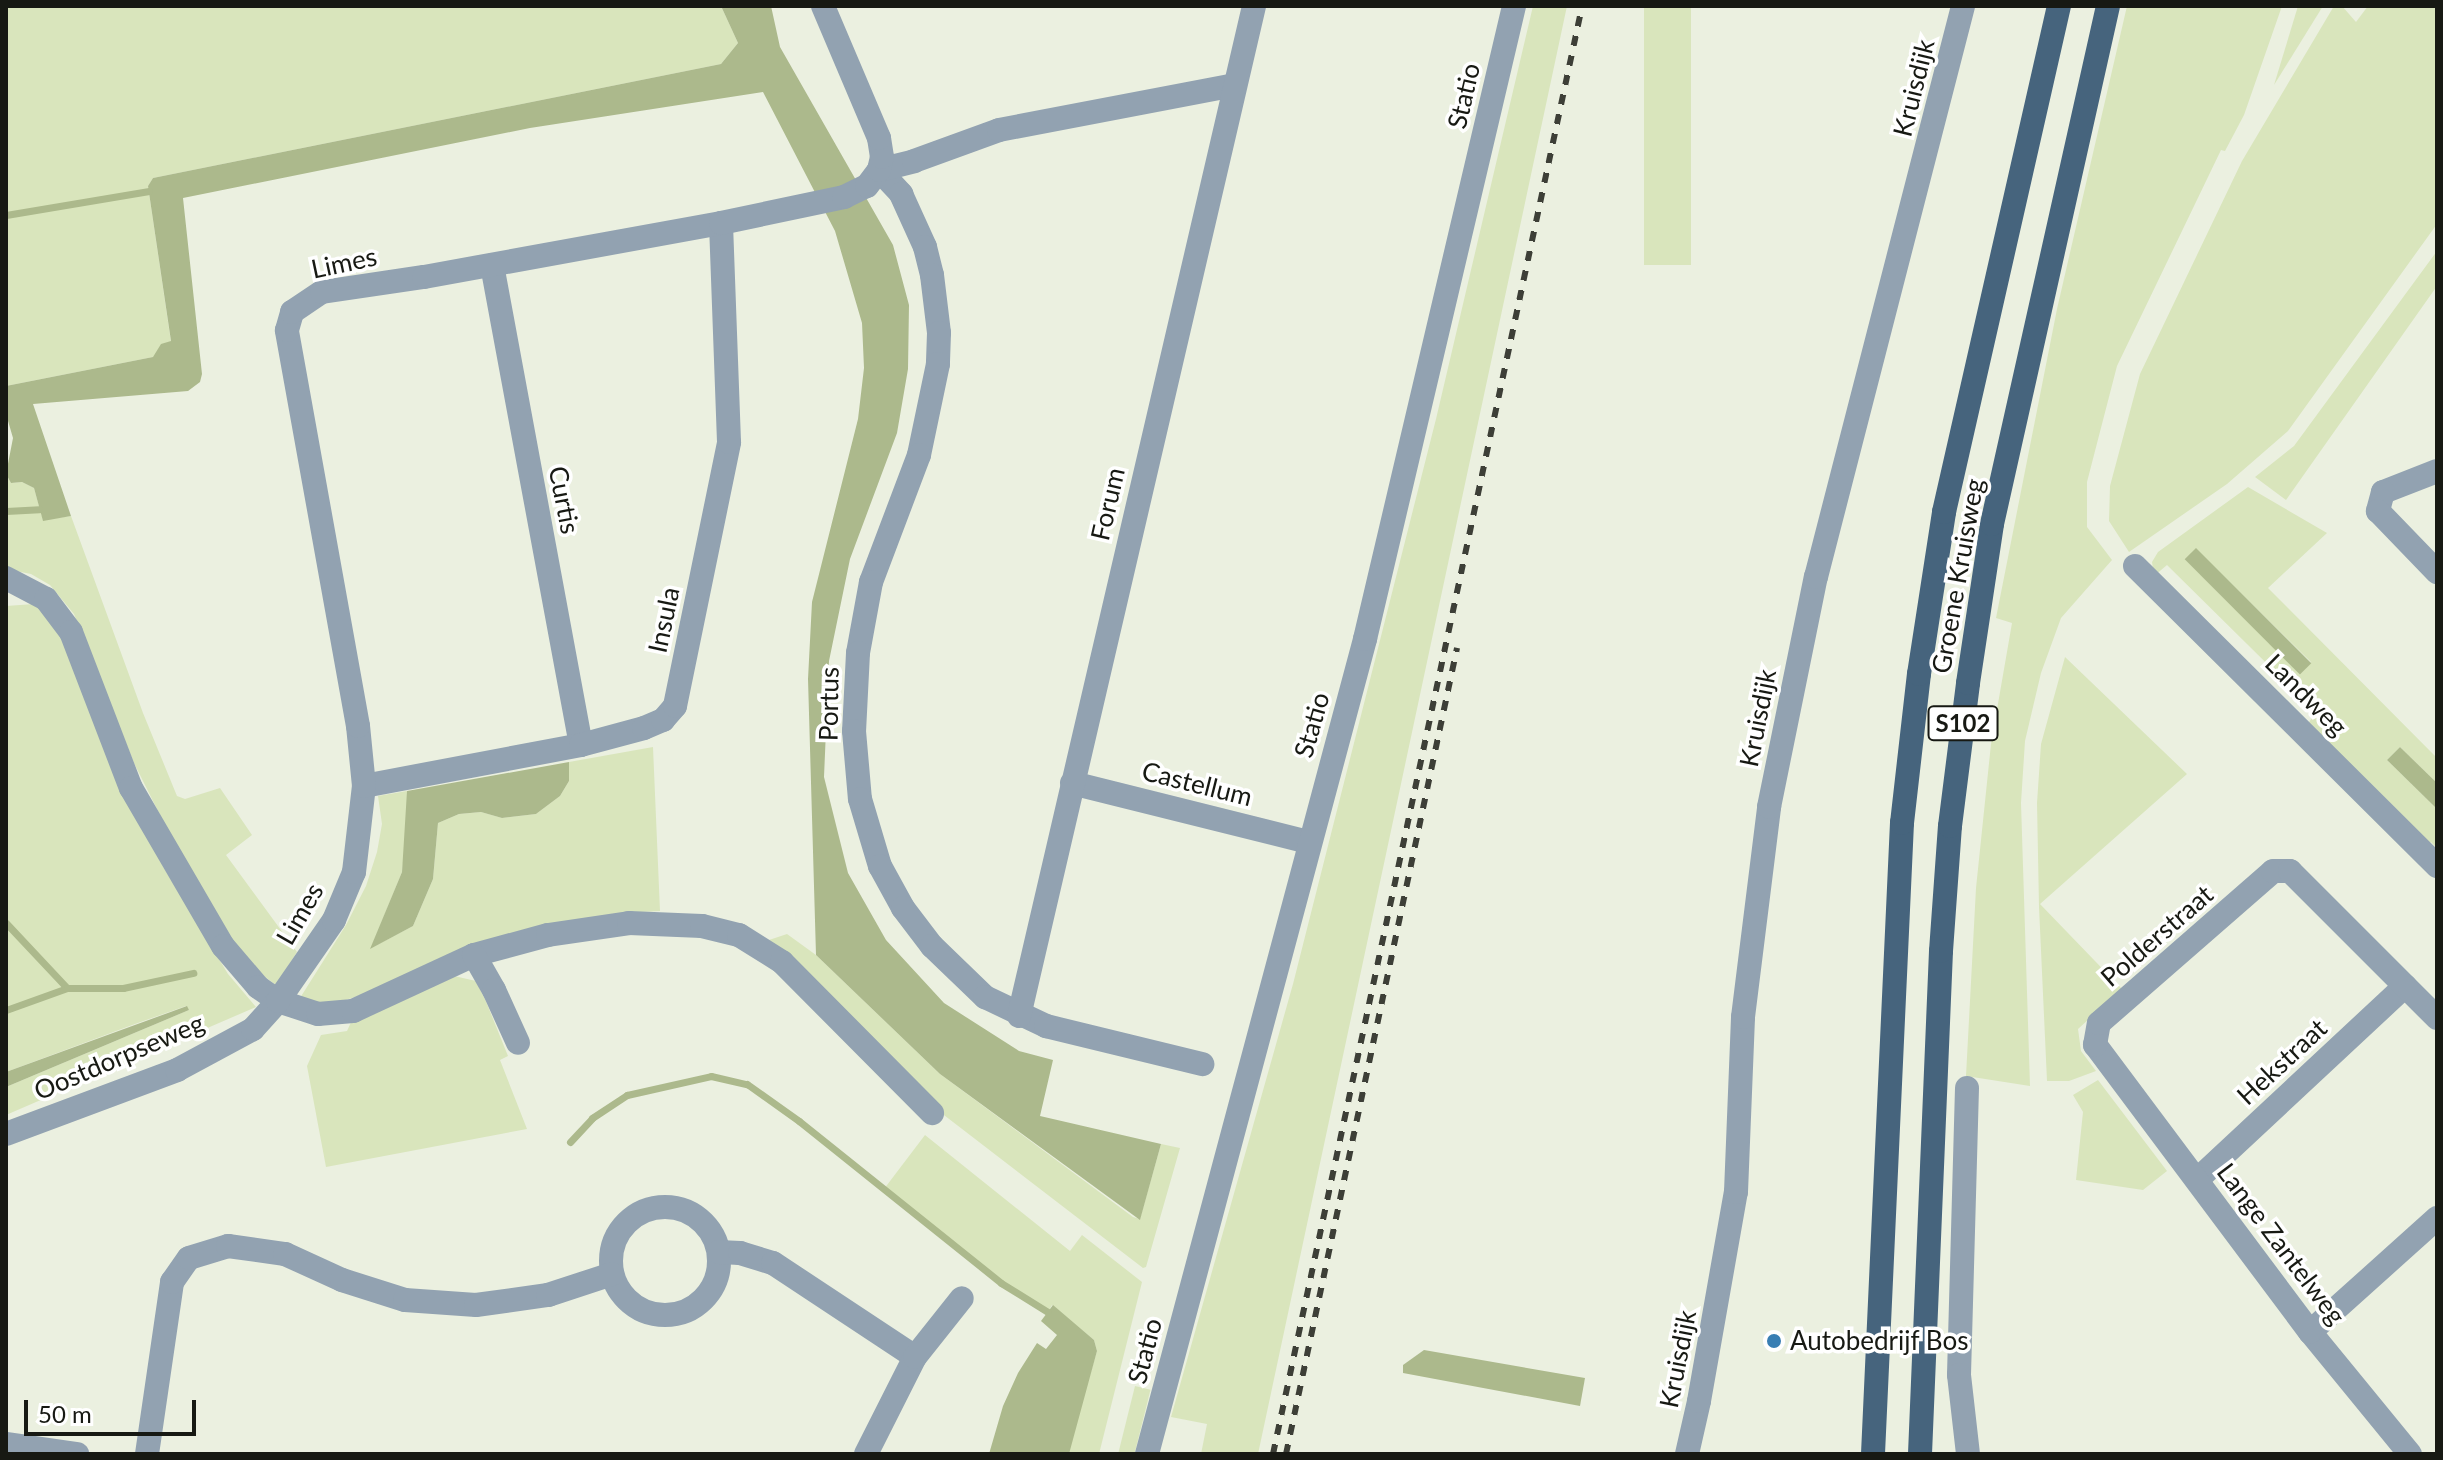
<!DOCTYPE html>
<style>
body{margin:0}
#map{position:relative;width:2443px;height:1460px;overflow:hidden;background:#ebf0e0;font-family:Lato,sans-serif}
div>[style]{position:absolute}
[style*='--x']{left:calc(var(--x)*1px);top:calc(var(--y)*1px);width:calc(var(--w)*1px);rotate:calc(var(--a)*1deg)}
.green>*{inset:0;background:#d9e5bc;transform-origin:0 0}
.water>*{inset:0;background:#acb98c;transform-origin:0 0}
.stream>*{height:7px;margin:-3.5px;padding:0 3.5px;transform-origin:3.5px;border-radius:3.5px;background:#acb98c}
.minor>*{height:24px;margin:-12px;padding:0 12px;transform-origin:12px;border-radius:12px;background:#92a2b1}
.minor>.ring{margin:-12px;padding:0;box-sizing:content-box;background:none;border:24px solid #92a2b1;border-radius:50%}
.major>*{height:24px;margin:-12px;padding:0 12px;transform-origin:12px;border-radius:12px;background:#46647d}
.rail>*{height:6px;margin-top:-3px;transform-origin:0;background:repeating-linear-gradient(90deg,#3d3f37 0 10px,transparent 0 20px)}
.dots>*{width:22px;height:22px;translate:-50% -50%;box-sizing:border-box;border:4px solid #fff;border-radius:50%}
span{translate:-50% -50%;white-space:nowrap;text-align:center;line-height:1.15;-webkit-text-stroke:7px #fff;paint-order:stroke}
.shield-label span{padding:2px 6px;background:#fff;border:2px solid;border-radius:6px;-webkit-text-stroke-width:0}
.shield-label{font-size:24px;color:#171913;font-weight:700}
.street-label{font-size:26px;color:#171913}
.poi-label{font-size:26px;color:#171913}
.left{translate:0 -50%;text-align:left}
.frame{position:absolute;inset:0;border:8px solid #171913;pointer-events:none}
.scale{position:absolute;left:24px;top:1400px;width:172px;height:36px;box-sizing:border-box;border:4px solid #171913;border-top:0;padding-left:10px;font-size:24px;line-height:28px;white-space:nowrap;color:#171913;-webkit-text-stroke:6px #fff;paint-order:stroke}
</style>
<div id="map">
<div class="green">
<i style="clip-path:polygon(6px 6px,721px 6px,738px 43px,721px 64px,153px 178px,148px 186px,171px 342px,153px 357px,6px 386px)"></i>
<i style="clip-path:polygon(1533px 6px,1567px 6px,1258px 1454px,1201px 1454px,1207px 1424px,1171px 1417px,1293px 984px,1436px 419px)"></i>
<i style="left:1644px;top:6px;width:47px;height:259px"></i>
<i style="clip-path:polygon(2127px 6px,2282px 6px,2244px 115px,2225px 151px,2221px 150px,2117px 366px,2087px 482px,2087px 527px,2112px 560px,2061px 618px,2041px 673px,2025px 741px,2021px 803px,2030px 1086px,1966px 1076px,1976px 888px,1991px 744px,2012px 623px,1996px 618px,2057px 309px)"></i>
<i style="clip-path:polygon(2298px 6px,2323px 6px,2274px 85px)"></i>
<i style="clip-path:polygon(2334px 6px,2342px 6px,2356px 22px,2368px 6px,2437px 6px,2437px 224px,2288px 431px,2227px 484px,2129px 552px,2109px 521px,2110px 486px,2140px 374px,2242px 161px)"></i>
<i style="clip-path:polygon(2437px 251px,2437px 286px,2286px 500px,2255px 477px,2294px 446px)"></i>
<i style="clip-path:polygon(6px 474px,11px 483px,22px 482px,34px 488px,43px 520px,71px 516px,143px 713px,177px 796px,185px 799px,220px 788px,252px 835px,226px 855px,297px 952px,276px 985px,247px 964px,169px 833px,134px 763px,74px 614px,50px 585px,31px 574px,6px 569px)"></i>
<i style="clip-path:polygon(evenodd,2248px 487px,2327px 533px,2268px 588px,2437px 758px,2437px 783px,2400px 747px,2387px 760px,2437px 809px,2437px 848px,2431px 842px,2427px 845px,2307px 725px,2316px 712px,2167px 565px,2154px 576px,2152px 562px,2158px 552px,2248px 487px,2196px 549px,2311px 662px,2301px 673px,2186px 560px,2196px 549px)"></i>
<i style="clip-path:polygon(34px 604px,43px 610px,61px 638px,123px 792px,164px 868px,228px 974px,256px 1007px,6px 1115px,6px 1087px,189px 1010px,186px 1006px,135px 1024px,6px 1072px,6px 606px)"></i>
<i style="clip-path:polygon(2065px 657px,2187px 774px,2040px 904px,2122px 989px,2078px 1029px,2081px 1051px,2096px 1071px,2069px 1081px,2047px 1081px,2039px 907px,2037px 803px,2041px 744px)"></i>
<i style="clip-path:polygon(653px 747px,660px 911px,621px 913px,336px 1003px,315px 1004px,300px 998px,346px 925px,366px 886px,377px 852px,382px 824px,378px 796px,407px 791px,408px 818px,402px 872px,371px 948px,413px 926px,433px 879px,438px 823px,459px 814px,481px 812px,502px 818px,536px 814px,560px 796px,569px 781px,569px 762px)"></i>
<i style="clip-path:polygon(787px 934px,816px 955px,940px 1074px,1133px 1217px,1140px 1219px,1161px 1144px,1180px 1148px,1146px 1267px,1143px 1268px,940px 1112px,766px 941px)"></i>
<i style="clip-path:polygon(454px 976px,476px 981px,485px 999px,508px 1056px,500px 1060px,527px 1129px,326px 1167px,307px 1066px,321px 1035px,347px 1031px,353px 1018px)"></i>
<i style="clip-path:polygon(2098px 1080px,2167px 1171px,2143px 1190px,2076px 1180px,2083px 1112px,2073px 1095px)"></i>
<i style="clip-path:polygon(925px 1135px,1070px 1251px,1082px 1235px,1142px 1282px,1099px 1454px,1069px 1454px,1069px 1447px,1097px 1351px,1094px 1340px,1052px 1305px,1048px 1312px,1001px 1283px,884px 1189px)"></i>
<i style="left:1135px;top:1386px;width:16px;height:70px;rotate:14deg"></i>
</div>
<div class="water">
<i style="clip-path:polygon(721px 6px,771px 6px,780px 47px,893px 245px,909px 305px,908px 369px,897px 433px,850px 559px,829px 661px,824px 777px,848px 873px,886px 940px,944px 1003px,1019px 1051px,1053px 1060px,1040px 1116px,1161px 1144px,1140px 1220px,940px 1074px,816px 955px,808px 679px,812px 602px,858px 419px,864px 368px,862px 323px,835px 231px,763px 92px,530px 128px,183px 198px,202px 374px,200px 382px,188px 391px,33px 404px,71px 516px,43px 521px,34px 488px,22px 482px,11px 483px,6px 474px,13px 438px,6px 414px,6px 386px,153px 357px,161px 344px,171px 341px,148px 186px,153px 178px,721px 64px,738px 43px)"></i>
<i style="left:2196px;top:548px;width:163px;height:16px;rotate:45deg"></i>
<i style="clip-path:polygon(2400px 747px,2437px 783px,2437px 809px,2387px 760px)"></i>
<i style="clip-path:polygon(569px 762px,569px 781px,560px 796px,536px 814px,502px 818px,481px 812px,459px 814px,438px 823px,433px 879px,413px 926px,370px 949px,402px 872px,407px 791px)"></i>
<i style="clip-path:polygon(187px 1006px,189px 1010px,6px 1087px,6px 1072px)"></i>
<i style="clip-path:polygon(1053px 1305px,1094px 1340px,1097px 1351px,1069px 1454px,989px 1454px,1003px 1406px,1018px 1373px,1037px 1343px,1046px 1349px,1057px 1335px,1041px 1321px)"></i>
<i style="clip-path:polygon(1424px 1350px,1585px 1378px,1580px 1406px,1403px 1373px,1403px 1365px)"></i>
</div>
<div class="stream">
<i style="--x:6;--y:215;--w:145;--a:-9.5"></i>
<i style="--x:6;--y:511;--w:33;--a:-3"></i>
<i style="--x:6;--y:923;--w:89;--a:46.8"></i>
<i style="--x:6;--y:1010;--w:65;--a:-19.8"></i>
<i style="--x:67;--y:988;--w:56;--a:0"></i>
<i style="--x:123;--y:988;--w:72;--a:-12.1"></i>
<i style="--x:570;--y:1142;--w:33;--a:-47"></i>
<i style="--x:592;--y:1118;--w:42;--a:-33.3"></i>
<i style="--x:627;--y:1095;--w:86;--a:-12.7"></i>
<i style="--x:711;--y:1076;--w:37;--a:13"></i>
<i style="--x:747;--y:1084;--w:64;--a:35.4"></i>
<i style="--x:799;--y:1121;--w:259;--a:38.7"></i>
<i style="--x:1001;--y:1283;--w:55;--a:31.7"></i>
</div>
<div class="minor">
<i style="--x:879;--y:170;--w:33;--a:47"></i>
<i style="--x:901;--y:194;--w:58;--a:65.6"></i>
<i style="--x:925;--y:247;--w:29;--a:76"></i>
<i style="--x:932;--y:275;--w:58;--a:83.1"></i>
<i style="--x:939;--y:333;--w:31;--a:92"></i>
<i style="--x:938;--y:364;--w:93;--a:101.8"></i>
<i style="--x:919;--y:455;--w:136;--a:110.7"></i>
<i style="--x:871;--y:582;--w:72;--a:100.4"></i>
<i style="--x:858;--y:653;--w:78;--a:92.9"></i>
<i style="--x:854;--y:731;--w:68;--a:85"></i>
<i style="--x:860;--y:799;--w:70;--a:73.4"></i>
<i style="--x:880;--y:866;--w:48;--a:61.3"></i>
<i style="--x:903;--y:908;--w:48;--a:52.7"></i>
<i style="--x:932;--y:946;--w:74;--a:43.9"></i>
<i style="--x:985;--y:997;--w:68;--a:25.4"></i>
<i style="--x:1046;--y:1026;--w:161;--a:13.7"></i>
<i style="--x:879;--y:170;--w:36;--a:-14"></i>
<i style="--x:914;--y:161;--w:90;--a:-20"></i>
<i style="--x:999;--y:130;--w:240;--a:-10.8"></i>
<i style="--x:492;--y:265;--w:488;--a:79.5"></i>
<i style="--x:2437;--y:471;--w:58;--a:158.7"></i>
<i style="--x:2383;--y:492;--w:20;--a:105"></i>
<i style="--x:2378;--y:511;--w:85;--a:46"></i>
<i style="--x:2135;--y:566;--w:426;--a:44.8"></i>
<i style="--x:6;--y:578;--w:45;--a:27.7"></i>
<i style="--x:46;--y:599;--w:41;--a:52.9"></i>
<i style="--x:71;--y:632;--w:167;--a:69"></i>
<i style="--x:131;--y:788;--w:183;--a:59.8"></i>
<i style="--x:223;--y:946;--w:54;--a:49.5"></i>
<i style="--x:258;--y:987;--w:24;--a:35"></i>
<i style="--x:278;--y:1001;--w:42;--a:18"></i>
<i style="--x:318;--y:1014;--w:35;--a:-5"></i>
<i style="--x:353;--y:1011;--w:133;--a:-24.8"></i>
<i style="--x:474;--y:955;--w:77;--a:-15.1"></i>
<i style="--x:548;--y:935;--w:82;--a:-8.4"></i>
<i style="--x:629;--y:923;--w:73;--a:2.4"></i>
<i style="--x:702;--y:926;--w:38;--a:14"></i>
<i style="--x:739;--y:935;--w:51;--a:32.1"></i>
<i style="--x:782;--y:962;--w:213;--a:45.2"></i>
<i style="--x:1072;--y:783;--w:244;--a:14"></i>
<i style="--x:364;--y:786;--w:221;--a:-10.7"></i>
<i style="--x:581;--y:745;--w:65;--a:-15.1"></i>
<i style="--x:644;--y:728;--w:21;--a:-23"></i>
<i style="--x:663;--y:720;--w:18;--a:-49"></i>
<i style="--x:675;--y:706;--w:269;--a:-78.4"></i>
<i style="--x:729;--y:442;--w:219;--a:-92.1"></i>
<i style="--x:474;--y:955;--w:40;--a:60.3"></i>
<i style="--x:494;--y:990;--w:58;--a:65.6"></i>
<i style="--x:1019;--y:1016;--w:1037;--a:-76.9"></i>
<i style="--x:1967;--y:1088;--w:287;--a:91.6"></i>
<i style="--x:1959;--y:1375;--w:80;--a:83.5"></i>
<i style="--x:6;--y:1134;--w:183;--a:-20.5"></i>
<i style="--x:177;--y:1070;--w:86;--a:-28.3"></i>
<i style="--x:253;--y:1029;--w:38;--a:-48"></i>
<i style="--x:278;--y:1001;--w:98;--a:-55.3"></i>
<i style="--x:334;--y:920;--w:52;--a:-67.4"></i>
<i style="--x:354;--y:872;--w:87;--a:-83.4"></i>
<i style="--x:364;--y:786;--w:60;--a:-95.7"></i>
<i style="--x:358;--y:726;--w:402;--a:-100.2"></i>
<i style="--x:287;--y:330;--w:19;--a:-74"></i>
<i style="--x:292;--y:312;--w:36;--a:-34"></i>
<i style="--x:322;--y:292;--w:103;--a:-8.4"></i>
<i style="--x:424;--y:277;--w:302;--a:-10.3"></i>
<i style="--x:721;--y:223;--w:126;--a:-11.9"></i>
<i style="--x:844;--y:197;--w:25;--a:-26"></i>
<i style="--x:867;--y:186;--w:20;--a:-53"></i>
<i style="--x:879;--y:170;--w:13;--a:-77"></i>
<i style="--x:882;--y:157;--w:19;--a:-99"></i>
<i style="--x:879;--y:138;--w:143;--a:-113"></i>
<i style="--x:2198;--y:1179;--w:283;--a:-43"></i>
<i class="ring" style="left:611px;top:1207px;width:84px;height:84px"></i>
<i style="--x:719;--y:1252;--w:21;--a:3"></i>
<i style="--x:740;--y:1253;--w:34;--a:17"></i>
<i style="--x:773;--y:1263;--w:170;--a:33.5"></i>
<i style="--x:2310;--y:1332;--w:171;--a:-41.9"></i>
<i style="--x:6;--y:1444;--w:72;--a:8"></i>
<i style="--x:147;--y:1454;--w:174;--a:-81.7"></i>
<i style="--x:172;--y:1282;--w:29;--a:-55"></i>
<i style="--x:189;--y:1258;--w:41;--a:-17.1"></i>
<i style="--x:228;--y:1246;--w:58;--a:8"></i>
<i style="--x:285;--y:1254;--w:63;--a:24.5"></i>
<i style="--x:342;--y:1280;--w:66;--a:17.6"></i>
<i style="--x:405;--y:1300;--w:71;--a:4"></i>
<i style="--x:476;--y:1305;--w:73;--a:-7.9"></i>
<i style="--x:548;--y:1295;--w:67;--a:-18.2"></i>
<i style="--x:866;--y:1454;--w:109;--a:-63.2"></i>
<i style="--x:915;--y:1357;--w:75;--a:-51.5"></i>
<i style="--x:1147;--y:1454;--w:844;--a:-75.02"></i>
<i style="--x:1365;--y:639;--w:650;--a:-76.75"></i>
<i style="--x:1687;--y:1454;--w:54;--a:-77.2"></i>
<i style="--x:1699;--y:1401;--w:212;--a:-80"></i>
<i style="--x:1736;--y:1192;--w:175;--a:-87.7"></i>
<i style="--x:1743;--y:1017;--w:212;--a:-82.9"></i>
<i style="--x:1769;--y:807;--w:235;--a:-78.5"></i>
<i style="--x:1816;--y:577;--w:590;--a:-75.56"></i>
<i style="--x:2410;--y:1454;--w:158;--a:-129.3"></i>
<i style="--x:2310;--y:1332;--w:359;--a:-126.8"></i>
<i style="--x:2095;--y:1045;--w:22;--a:-80"></i>
<i style="--x:2099;--y:1023;--w:231;--a:-41.1"></i>
<i style="--x:2273;--y:871;--w:17;--a:0"></i>
<i style="--x:2290;--y:871;--w:208;--a:45"></i>
</div>
<div class="major">
<i style="--x:1873;--y:1454;--w:632;--a:-87.37"></i>
<i style="--x:1902;--y:823;--w:150;--a:-83.5"></i>
<i style="--x:1919;--y:674;--w:164;--a:-81.2"></i>
<i style="--x:1944;--y:512;--w:519;--a:-77.2"></i>
<i style="--x:1920;--y:1454;--w:503;--a:-87.61"></i>
<i style="--x:1941;--y:951;--w:125;--a:-85.9"></i>
<i style="--x:1950;--y:826;--w:144;--a:-82.8"></i>
<i style="--x:1968;--y:683;--w:161;--a:-81.4"></i>
<i style="--x:1992;--y:524;--w:531;--a:-77.38"></i>
</div>
<div class="rail">
<i style="--x:1273;--y:1454;--w:1481;--a:-77.95"></i>
<i style="--x:1286;--y:1454;--w:824;--a:-78.02"></i>
</div>
<div class="dots">
<i style="left:1774px;top:1341px;background:#387eb3"></i>
</div>
<div class="shield-label">
<span style="left:1963px;top:723px">S102</span>
</div>
<div class="street-label">
<span style="left:1914px;top:88px;rotate:-76deg">Kruisdijk</span>
<span style="left:1464px;top:96px;rotate:-77deg">Statio</span>
<span style="left:344px;top:263px;rotate:-12deg">Limes</span>
<span style="left:564px;top:500px;rotate:79deg">Curtis</span>
<span style="left:1108px;top:504px;rotate:-77deg">Forum</span>
<span style="left:1958px;top:576px;rotate:-80deg">Groene Kruisweg</span>
<span style="left:664px;top:620px;rotate:-78deg">Insula</span>
<span style="left:2306px;top:695px;rotate:45deg">Landweg</span>
<span style="left:829px;top:704px;rotate:-89deg">Portus</span>
<span style="left:1758px;top:718px;rotate:-79deg">Kruisdijk</span>
<span style="left:1312px;top:725px;rotate:-74deg">Statio</span>
<span style="left:1197px;top:784px;rotate:14deg">Castellum</span>
<span style="left:300px;top:914px;rotate:-60deg">Limes</span>
<span style="left:2157px;top:936px;rotate:-41deg">Polderstraat</span>
<span style="left:119px;top:1057px;rotate:-23deg">Oostdorpseweg</span>
<span style="left:2282px;top:1062px;rotate:-43deg">Hekstraat</span>
<span style="left:2281px;top:1244px;rotate:53deg">Lange Zantelweg</span>
<span style="left:1145px;top:1351px;rotate:-75deg">Statio</span>
<span style="left:1678px;top:1359px;rotate:-79deg">Kruisdijk</span>
</div>
<div class="poi-label">
<span class="left" style="left:1790px;top:1341px">Autobedrijf Bos</span>
</div>
<div class="frame"></div>
<div class="scale">50 m</div>
</div>
